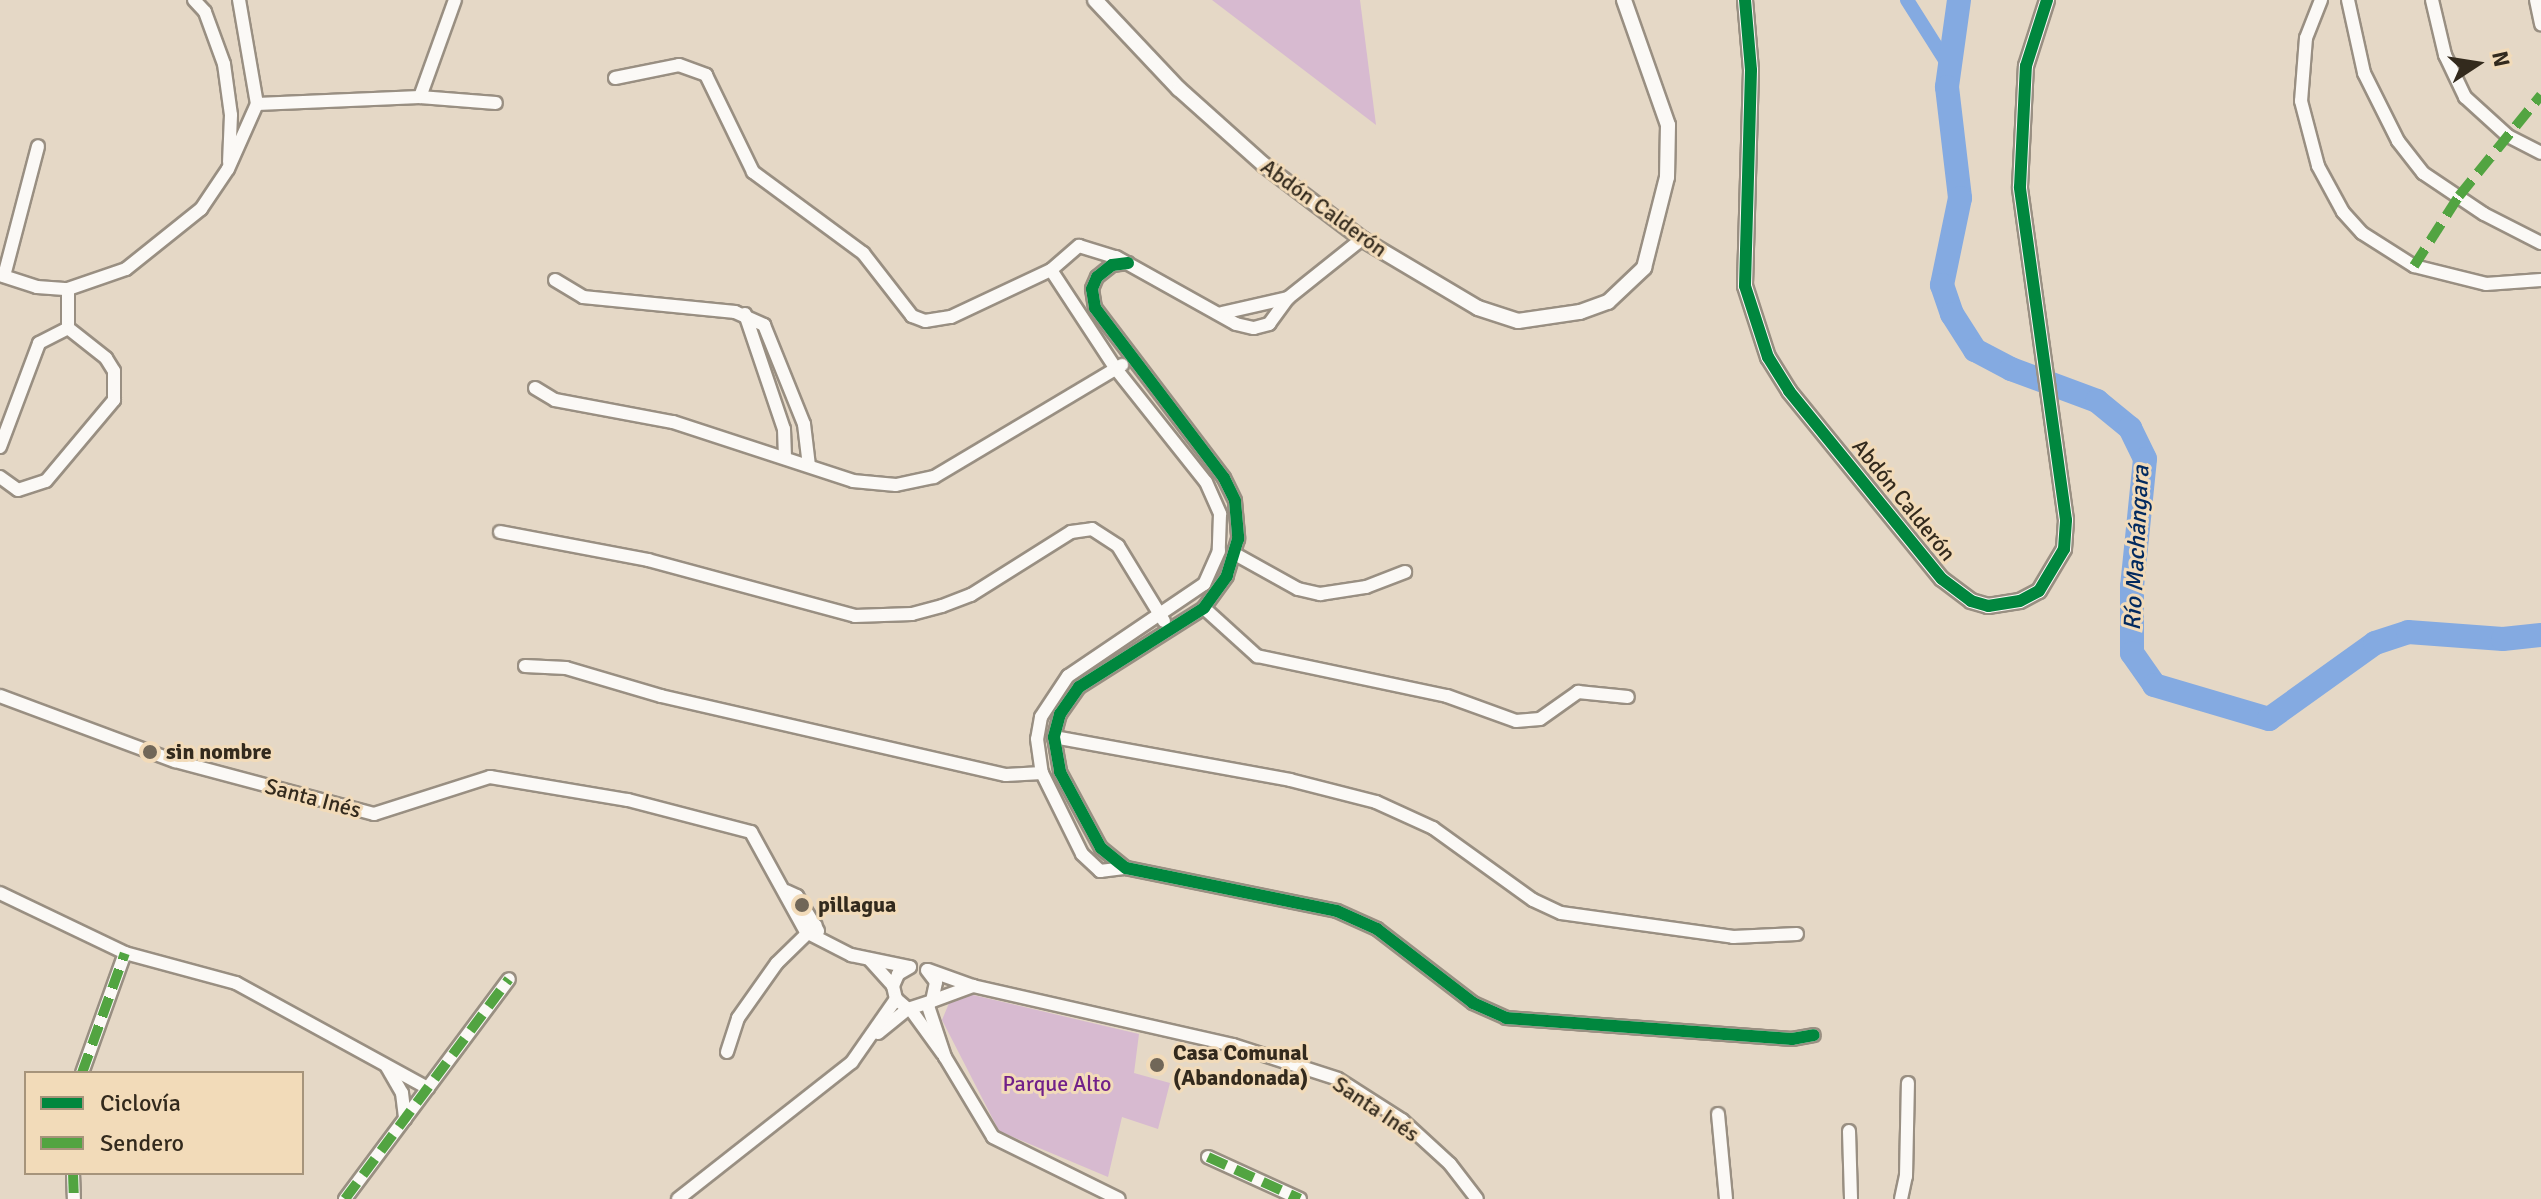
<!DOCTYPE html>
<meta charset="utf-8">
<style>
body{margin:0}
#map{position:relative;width:2541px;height:1199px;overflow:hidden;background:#e5d8c6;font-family:Signika,sans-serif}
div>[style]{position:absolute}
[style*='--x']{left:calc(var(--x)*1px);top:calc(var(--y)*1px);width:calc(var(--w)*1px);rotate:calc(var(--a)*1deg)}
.green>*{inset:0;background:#d7bad0}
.canal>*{height:14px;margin:-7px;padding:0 7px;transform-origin:7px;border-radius:7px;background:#84aae1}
.river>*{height:24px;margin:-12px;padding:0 12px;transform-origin:12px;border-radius:12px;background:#84aae1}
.roads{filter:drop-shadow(2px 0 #998f82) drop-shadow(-2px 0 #998f82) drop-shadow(0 2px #998f82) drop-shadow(0 -2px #998f82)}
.minor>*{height:12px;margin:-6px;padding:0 6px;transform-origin:6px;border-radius:6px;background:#fbf9f6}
.tertiary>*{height:14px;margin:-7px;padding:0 7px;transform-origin:7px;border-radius:7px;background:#fbf9f6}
.quiet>*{height:10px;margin-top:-5px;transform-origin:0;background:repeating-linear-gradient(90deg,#52a441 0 20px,transparent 0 30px)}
.cycleway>*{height:12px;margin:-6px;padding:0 6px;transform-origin:6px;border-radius:6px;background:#00873e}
.dots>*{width:22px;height:22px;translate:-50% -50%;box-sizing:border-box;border:4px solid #f2dbb9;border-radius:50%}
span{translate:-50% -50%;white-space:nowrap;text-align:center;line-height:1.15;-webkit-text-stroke:6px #f2dbb9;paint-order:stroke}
.street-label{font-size:22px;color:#332a1d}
.poi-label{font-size:22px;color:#332a1d;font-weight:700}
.left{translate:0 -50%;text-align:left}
.park-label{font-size:22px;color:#712089}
.water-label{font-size:24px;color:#022a5f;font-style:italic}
.legend{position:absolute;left:24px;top:1071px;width:280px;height:104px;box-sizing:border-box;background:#f2dbb9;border:2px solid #a6947b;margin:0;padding:10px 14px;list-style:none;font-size:24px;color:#332a1d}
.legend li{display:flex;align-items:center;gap:16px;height:40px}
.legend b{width:40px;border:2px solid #a6947b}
.north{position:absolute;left:2437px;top:24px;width:80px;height:80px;-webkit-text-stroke:6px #f2dbb9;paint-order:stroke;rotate:78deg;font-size:22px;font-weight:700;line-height:32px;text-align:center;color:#332a1d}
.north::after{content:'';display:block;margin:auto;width:28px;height:36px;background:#332a1d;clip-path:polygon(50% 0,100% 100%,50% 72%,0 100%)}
</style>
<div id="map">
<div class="green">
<i style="clip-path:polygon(1212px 0,1360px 0,1376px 125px)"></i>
<i style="clip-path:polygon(973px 995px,1139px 1034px,1134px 1073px,1170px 1083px,1158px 1129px,1122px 1117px,1108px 1177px,999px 1131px,942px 1020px,952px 996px)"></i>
</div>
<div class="canal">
<i style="--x:1907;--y:0;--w:80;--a:57.7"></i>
</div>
<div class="river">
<i style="--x:1959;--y:0;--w:88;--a:97.9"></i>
<i style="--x:1947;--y:87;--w:112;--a:83.3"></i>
<i style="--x:1960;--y:198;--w:89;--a:101.7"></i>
<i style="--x:1942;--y:285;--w:31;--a:71"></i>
<i style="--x:1952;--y:314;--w:43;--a:57.4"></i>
<i style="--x:1975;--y:350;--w:41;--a:27.8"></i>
<i style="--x:2011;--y:369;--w:92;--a:20.4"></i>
<i style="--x:2097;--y:401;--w:43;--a:39.3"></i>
<i style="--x:2130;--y:428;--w:34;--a:64"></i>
<i style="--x:2145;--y:459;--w:128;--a:95.8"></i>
<i style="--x:2132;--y:586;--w:67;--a:90"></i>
<i style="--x:2132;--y:653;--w:39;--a:55"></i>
<i style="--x:2154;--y:685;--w:120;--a:16.5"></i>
<i style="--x:2269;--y:719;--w:130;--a:-35.6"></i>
<i style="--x:2375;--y:643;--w:35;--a:-18"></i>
<i style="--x:2408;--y:632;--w:95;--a:4.2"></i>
<i style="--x:2503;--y:639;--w:38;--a:-6"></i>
</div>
<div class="roads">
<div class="minor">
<i style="--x:194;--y:0;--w:16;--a:47"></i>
<i style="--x:205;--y:12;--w:55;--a:69.9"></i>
<i style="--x:224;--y:64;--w:51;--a:82.2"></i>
<i style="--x:231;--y:115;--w:47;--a:92.4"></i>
<i style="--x:2321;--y:0;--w:41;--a:111.5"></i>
<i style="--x:2306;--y:38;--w:63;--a:94.5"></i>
<i style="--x:2301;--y:101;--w:67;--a:75.3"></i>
<i style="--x:2318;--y:166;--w:52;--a:61.5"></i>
<i style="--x:2343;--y:212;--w:28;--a:48"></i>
<i style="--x:2362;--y:233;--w:62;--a:32.4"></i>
<i style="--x:2414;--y:266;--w:74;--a:14"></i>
<i style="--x:2486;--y:284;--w:55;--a:-4.2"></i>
<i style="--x:2348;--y:0;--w:75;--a:77.6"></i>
<i style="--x:2364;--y:73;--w:76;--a:63.4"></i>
<i style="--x:2398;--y:141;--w:41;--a:52"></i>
<i style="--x:2423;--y:173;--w:73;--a:33.9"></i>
<i style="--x:2484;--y:214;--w:64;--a:27"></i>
<i style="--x:2432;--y:0;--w:57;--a:76.7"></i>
<i style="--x:2445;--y:55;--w:47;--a:64.5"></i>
<i style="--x:2465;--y:97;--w:58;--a:42.2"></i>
<i style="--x:2508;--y:136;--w:37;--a:27"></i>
<i style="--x:2536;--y:0;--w:25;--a:78"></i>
<i style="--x:615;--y:78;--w:65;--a:-11.5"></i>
<i style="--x:679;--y:65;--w:29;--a:20"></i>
<i style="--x:706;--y:75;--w:108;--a:64.1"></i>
<i style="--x:753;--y:172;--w:137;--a:36.4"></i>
<i style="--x:863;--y:253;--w:80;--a:52.1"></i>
<i style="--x:912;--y:316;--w:14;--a:21"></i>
<i style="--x:925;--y:321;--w:26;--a:-9"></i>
<i style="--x:951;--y:317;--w:110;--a:-25.2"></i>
<i style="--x:1051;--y:270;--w:37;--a:-41"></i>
<i style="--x:1079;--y:246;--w:39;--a:17"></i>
<i style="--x:1116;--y:257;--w:137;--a:29.2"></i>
<i style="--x:1236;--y:324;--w:18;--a:13"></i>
<i style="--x:1254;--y:328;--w:16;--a:-15"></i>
<i style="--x:1269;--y:324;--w:32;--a:-54"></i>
<i style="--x:1288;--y:298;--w:95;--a:-38.6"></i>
<i style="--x:420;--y:97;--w:103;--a:-70.2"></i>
<i style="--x:257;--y:104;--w:163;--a:-2.5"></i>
<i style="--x:420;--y:97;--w:76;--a:4.5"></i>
<i style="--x:1128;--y:263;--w:16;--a:173"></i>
<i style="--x:1112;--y:265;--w:19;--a:141"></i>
<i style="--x:1097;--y:277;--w:13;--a:113"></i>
<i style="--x:1092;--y:289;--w:19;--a:81"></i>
<i style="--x:1095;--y:308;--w:213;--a:52.8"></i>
<i style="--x:1224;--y:478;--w:25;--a:64"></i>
<i style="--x:1235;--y:501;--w:38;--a:85"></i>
<i style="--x:1238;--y:539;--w:39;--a:107"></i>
<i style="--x:1227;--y:576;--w:39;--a:126"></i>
<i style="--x:1204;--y:608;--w:148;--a:147.7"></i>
<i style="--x:1079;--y:687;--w:33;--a:125"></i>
<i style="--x:1060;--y:714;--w:24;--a:105"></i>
<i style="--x:1054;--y:737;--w:36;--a:80"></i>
<i style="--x:1060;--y:772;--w:86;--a:61.7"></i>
<i style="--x:1101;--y:848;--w:32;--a:39"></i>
<i style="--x:1126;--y:868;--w:215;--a:11.5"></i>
<i style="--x:1337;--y:911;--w:44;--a:24.2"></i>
<i style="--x:1377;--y:929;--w:121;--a:37.6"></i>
<i style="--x:1473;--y:1003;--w:36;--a:24"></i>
<i style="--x:1506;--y:1018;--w:287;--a:4.2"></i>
<i style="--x:1792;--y:1039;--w:22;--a:-10"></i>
<i style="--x:1051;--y:270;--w:118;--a:56.7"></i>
<i style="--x:1116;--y:369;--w:144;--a:51.5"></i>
<i style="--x:1206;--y:482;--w:35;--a:66"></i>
<i style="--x:1220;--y:514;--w:37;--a:92"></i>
<i style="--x:1219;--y:551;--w:36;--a:114"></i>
<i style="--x:1204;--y:584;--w:164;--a:145.9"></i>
<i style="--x:1068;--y:676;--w:49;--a:123.4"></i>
<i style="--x:1041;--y:717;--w:22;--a:100"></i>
<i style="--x:1037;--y:739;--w:34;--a:82"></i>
<i style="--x:1042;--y:773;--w:90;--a:63.7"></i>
<i style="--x:1082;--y:854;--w:25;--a:43"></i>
<i style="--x:1100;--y:871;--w:26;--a:-7"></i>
<i style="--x:0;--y:275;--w:39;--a:18"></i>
<i style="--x:37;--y:287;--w:31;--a:4"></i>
<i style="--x:68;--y:289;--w:61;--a:-19"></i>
<i style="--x:126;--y:269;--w:96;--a:-38.7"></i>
<i style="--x:201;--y:209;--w:48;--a:-56"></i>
<i style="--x:228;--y:169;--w:71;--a:-66"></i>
<i style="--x:257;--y:104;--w:106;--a:-99.8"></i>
<i style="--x:4;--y:276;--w:134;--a:-75.3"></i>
<i style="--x:555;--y:280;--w:33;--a:31"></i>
<i style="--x:583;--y:297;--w:153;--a:5.6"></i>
<i style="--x:735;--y:312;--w:32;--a:24"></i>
<i style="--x:764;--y:325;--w:107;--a:68"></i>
<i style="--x:804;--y:424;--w:42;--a:83.2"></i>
<i style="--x:1222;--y:313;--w:68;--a:-12.8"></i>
<i style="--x:745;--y:314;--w:121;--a:71.3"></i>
<i style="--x:784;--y:429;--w:28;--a:88"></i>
<i style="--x:68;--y:328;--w:39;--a:-90"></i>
<i style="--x:535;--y:388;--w:23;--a:31"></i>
<i style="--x:555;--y:400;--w:120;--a:10.6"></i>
<i style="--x:673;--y:422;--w:189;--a:18.1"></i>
<i style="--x:853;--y:481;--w:43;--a:5.3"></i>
<i style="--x:896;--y:485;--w:39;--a:-12"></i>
<i style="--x:934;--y:477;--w:219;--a:-30.8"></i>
<i style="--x:0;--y:447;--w:111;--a:-69.4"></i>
<i style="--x:39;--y:343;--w:33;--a:-27"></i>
<i style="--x:0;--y:477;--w:22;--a:36"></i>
<i style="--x:18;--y:490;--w:29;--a:-18"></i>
<i style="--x:46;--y:481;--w:106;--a:-50"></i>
<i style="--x:114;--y:400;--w:29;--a:-90"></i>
<i style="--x:114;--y:371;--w:15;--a:-122"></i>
<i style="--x:106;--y:358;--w:48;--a:-141.7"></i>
<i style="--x:500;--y:532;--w:151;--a:10.7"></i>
<i style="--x:648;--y:560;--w:214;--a:15.1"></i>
<i style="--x:855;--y:616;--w:57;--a:-2"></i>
<i style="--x:912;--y:614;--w:31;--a:-15"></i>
<i style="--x:942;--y:606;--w:31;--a:-21"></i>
<i style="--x:971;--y:595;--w:118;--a:-32.2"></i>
<i style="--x:1071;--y:532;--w:21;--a:-8"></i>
<i style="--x:1092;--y:529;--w:31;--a:33"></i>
<i style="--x:1118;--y:546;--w:88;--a:58.5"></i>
<i style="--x:1235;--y:554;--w:72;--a:29.1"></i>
<i style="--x:1298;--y:589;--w:23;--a:13"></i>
<i style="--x:1320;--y:594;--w:47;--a:-8.7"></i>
<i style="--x:1366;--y:587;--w:42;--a:-21"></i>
<i style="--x:1204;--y:608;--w:72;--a:42.2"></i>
<i style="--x:1257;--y:656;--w:194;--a:11.9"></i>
<i style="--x:1447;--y:696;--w:73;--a:19.9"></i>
<i style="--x:1516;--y:721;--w:24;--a:-5"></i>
<i style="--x:1540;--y:719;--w:47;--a:-35.4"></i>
<i style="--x:1578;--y:692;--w:50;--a:5.7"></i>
<i style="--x:525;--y:666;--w:41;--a:2.8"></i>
<i style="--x:566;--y:668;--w:99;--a:16.4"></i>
<i style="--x:661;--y:696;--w:354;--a:12.9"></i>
<i style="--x:1006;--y:775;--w:36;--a:-3"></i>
<i style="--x:0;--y:696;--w:187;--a:20.4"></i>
<i style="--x:175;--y:761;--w:206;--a:14.9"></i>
<i style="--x:374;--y:814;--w:122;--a:-17.7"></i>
<i style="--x:490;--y:777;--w:140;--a:9.5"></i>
<i style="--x:628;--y:800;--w:127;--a:14.6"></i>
<i style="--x:751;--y:832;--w:114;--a:61.2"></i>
<i style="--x:806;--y:932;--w:51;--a:27.1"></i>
<i style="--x:851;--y:955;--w:59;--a:11.7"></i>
<i style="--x:1054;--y:737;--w:240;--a:10.3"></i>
<i style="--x:1290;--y:780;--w:89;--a:14.3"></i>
<i style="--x:1376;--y:802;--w:63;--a:24.5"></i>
<i style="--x:1433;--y:828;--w:123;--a:35.8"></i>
<i style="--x:1533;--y:900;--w:31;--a:25"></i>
<i style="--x:1561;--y:913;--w:174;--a:7.9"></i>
<i style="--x:1733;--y:937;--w:64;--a:-2.7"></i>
<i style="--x:786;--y:891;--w:12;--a:24"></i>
<i style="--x:797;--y:896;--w:41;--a:59"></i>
<i style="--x:0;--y:893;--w:139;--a:25.6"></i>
<i style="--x:125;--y:953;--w:115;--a:15.1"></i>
<i style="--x:236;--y:983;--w:219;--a:28.7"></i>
<i style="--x:869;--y:959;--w:36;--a:48"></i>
<i style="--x:928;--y:970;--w:48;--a:19.6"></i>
<i style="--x:973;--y:986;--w:267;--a:12.8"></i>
<i style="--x:1233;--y:1045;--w:110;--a:17.9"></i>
<i style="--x:1338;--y:1079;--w:76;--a:32.6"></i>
<i style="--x:1402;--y:1120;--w:65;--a:42.5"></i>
<i style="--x:1450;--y:1164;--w:44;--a:52.4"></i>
<i style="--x:932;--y:1001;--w:44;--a:-20.1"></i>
<i style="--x:928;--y:1006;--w:54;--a:71.6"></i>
<i style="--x:945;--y:1057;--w:93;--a:59"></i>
<i style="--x:993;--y:1137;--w:140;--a:26.2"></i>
<i style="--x:908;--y:1009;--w:16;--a:-140"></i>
<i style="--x:896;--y:999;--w:13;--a:-103"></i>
<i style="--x:893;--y:986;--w:13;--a:-67"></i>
<i style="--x:898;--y:974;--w:14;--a:-30"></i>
<i style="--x:911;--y:1010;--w:54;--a:54"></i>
<i style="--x:878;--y:1033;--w:38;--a:-39"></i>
<i style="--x:908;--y:1009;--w:25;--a:-18"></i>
<i style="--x:932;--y:1001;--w:19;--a:-78"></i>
<i style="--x:936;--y:982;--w:15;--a:-127"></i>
<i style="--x:727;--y:1052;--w:36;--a:-72"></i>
<i style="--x:738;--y:1018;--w:67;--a:-54.7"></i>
<i style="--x:777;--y:963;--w:54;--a:-44.3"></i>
<i style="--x:387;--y:1067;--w:30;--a:60"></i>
<i style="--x:402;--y:1093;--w:26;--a:83"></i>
<i style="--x:82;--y:1073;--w:127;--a:-70.3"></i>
<i style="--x:1718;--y:1114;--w:85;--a:84.6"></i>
<i style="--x:1849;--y:1131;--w:68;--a:88.3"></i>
<i style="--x:1208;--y:1157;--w:101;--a:24.5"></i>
<i style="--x:73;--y:1173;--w:26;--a:88"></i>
<i style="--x:345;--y:1199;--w:274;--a:-53.3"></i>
<i style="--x:678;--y:1199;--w:221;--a:-38.2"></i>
<i style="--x:852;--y:1062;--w:77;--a:-55.1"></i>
<i style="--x:1901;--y:1199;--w:24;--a:-78"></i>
<i style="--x:1906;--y:1176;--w:93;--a:-88.8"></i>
</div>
<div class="tertiary">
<i style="--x:1095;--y:0;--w:122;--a:46.7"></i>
<i style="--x:1179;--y:89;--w:114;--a:41.8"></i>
<i style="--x:1264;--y:165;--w:123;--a:37.1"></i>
<i style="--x:1362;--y:239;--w:135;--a:30.7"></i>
<i style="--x:1478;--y:308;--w:42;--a:18"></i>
<i style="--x:1518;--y:321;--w:63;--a:-8.3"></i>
<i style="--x:1580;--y:312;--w:30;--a:-20"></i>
<i style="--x:1608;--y:302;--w:50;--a:-43.4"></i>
<i style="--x:1644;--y:268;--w:94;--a:-75.8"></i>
<i style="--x:1667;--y:177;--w:52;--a:-88.9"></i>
<i style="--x:1668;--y:125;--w:133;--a:-109.4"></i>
<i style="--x:1745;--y:0;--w:70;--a:85.1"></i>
<i style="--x:1751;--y:70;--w:216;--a:91.6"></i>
<i style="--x:1745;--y:286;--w:75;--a:72.1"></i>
<i style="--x:1768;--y:357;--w:40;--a:58"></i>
<i style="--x:1789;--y:391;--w:242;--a:50.9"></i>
<i style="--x:1942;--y:579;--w:36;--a:37"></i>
<i style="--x:1971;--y:601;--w:18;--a:16"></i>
<i style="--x:1988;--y:606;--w:32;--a:-9"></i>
<i style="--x:2020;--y:601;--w:21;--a:-28"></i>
<i style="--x:2039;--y:591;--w:49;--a:-59.2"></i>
<i style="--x:2064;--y:549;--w:29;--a:-86"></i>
<i style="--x:2066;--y:520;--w:336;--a:-97.9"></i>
<i style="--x:2020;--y:187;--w:121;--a:-87.2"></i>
<i style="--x:2026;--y:66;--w:69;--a:-72.3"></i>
</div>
</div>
<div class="quiet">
<i style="--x:2414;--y:266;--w:83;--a:-57.3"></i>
<i style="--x:2459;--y:196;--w:130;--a:-50.9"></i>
<i style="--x:82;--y:1073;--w:127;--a:-70.3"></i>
<i style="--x:1208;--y:1157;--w:101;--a:24.5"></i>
<i style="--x:73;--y:1173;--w:26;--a:88"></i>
<i style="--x:345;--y:1199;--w:274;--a:-53.3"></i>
</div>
<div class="cycleway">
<i style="--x:1745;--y:0;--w:70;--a:85.1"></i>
<i style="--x:1751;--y:70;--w:216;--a:91.6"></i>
<i style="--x:1745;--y:286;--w:75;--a:72.1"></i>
<i style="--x:1768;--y:357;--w:40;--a:58"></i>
<i style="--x:1789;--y:391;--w:242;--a:50.9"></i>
<i style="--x:1942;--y:579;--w:36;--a:37"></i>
<i style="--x:1971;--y:601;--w:18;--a:16"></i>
<i style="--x:1988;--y:606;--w:32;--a:-9"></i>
<i style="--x:2020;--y:601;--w:21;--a:-28"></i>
<i style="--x:2039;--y:591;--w:49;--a:-59.2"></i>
<i style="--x:2064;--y:549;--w:29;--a:-86"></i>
<i style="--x:2066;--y:520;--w:336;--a:-97.9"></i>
<i style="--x:2020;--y:187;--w:121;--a:-87.2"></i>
<i style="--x:2026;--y:66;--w:69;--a:-72.3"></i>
<i style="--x:1128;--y:263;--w:16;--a:173"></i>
<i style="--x:1112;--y:265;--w:19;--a:141"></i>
<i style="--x:1097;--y:277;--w:13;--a:113"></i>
<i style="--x:1092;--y:289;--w:19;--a:81"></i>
<i style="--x:1095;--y:308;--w:213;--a:52.8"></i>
<i style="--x:1224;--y:478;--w:25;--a:64"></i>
<i style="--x:1235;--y:501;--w:38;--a:85"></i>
<i style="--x:1238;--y:539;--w:39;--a:107"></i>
<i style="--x:1227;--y:576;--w:39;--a:126"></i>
<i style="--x:1204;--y:608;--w:148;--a:147.7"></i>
<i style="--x:1079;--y:687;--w:33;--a:125"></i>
<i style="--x:1060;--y:714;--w:24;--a:105"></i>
<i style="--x:1054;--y:737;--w:36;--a:80"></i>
<i style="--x:1060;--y:772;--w:86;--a:61.7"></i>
<i style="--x:1101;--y:848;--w:32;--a:39"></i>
<i style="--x:1126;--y:868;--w:215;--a:11.5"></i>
<i style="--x:1337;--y:911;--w:44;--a:24.2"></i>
<i style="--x:1377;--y:929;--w:121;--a:37.6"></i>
<i style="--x:1473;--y:1003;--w:36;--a:24"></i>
<i style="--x:1506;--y:1018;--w:287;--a:4.2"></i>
<i style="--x:1792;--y:1039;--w:22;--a:-10"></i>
</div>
<div class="dots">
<i style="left:150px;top:752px;background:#716758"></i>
<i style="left:802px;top:905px;background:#716758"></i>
<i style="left:1157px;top:1065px;background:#716758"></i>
</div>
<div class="street-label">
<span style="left:1324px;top:208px;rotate:36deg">Abdón Calderón</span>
<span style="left:1904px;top:500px;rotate:51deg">Abdón Calderón</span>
<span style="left:313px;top:798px;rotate:15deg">Santa Inés</span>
<span style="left:1376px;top:1109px;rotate:34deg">Santa Inés</span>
</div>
<div class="poi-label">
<span class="left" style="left:166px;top:752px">sin nombre</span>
<span class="left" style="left:818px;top:905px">pillagua</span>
<span class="left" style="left:1173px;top:1065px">Casa Comunal<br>(Abandonada)</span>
</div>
<div class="park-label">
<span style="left:1057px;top:1084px">Parque Alto</span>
</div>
<div class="water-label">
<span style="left:2137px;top:548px;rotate:-87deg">Río Machángara</span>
</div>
<ul class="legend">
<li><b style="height:10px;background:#00873e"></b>Ciclovía</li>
<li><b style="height:10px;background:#52a441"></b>Sendero</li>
</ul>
<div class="north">N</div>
</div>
